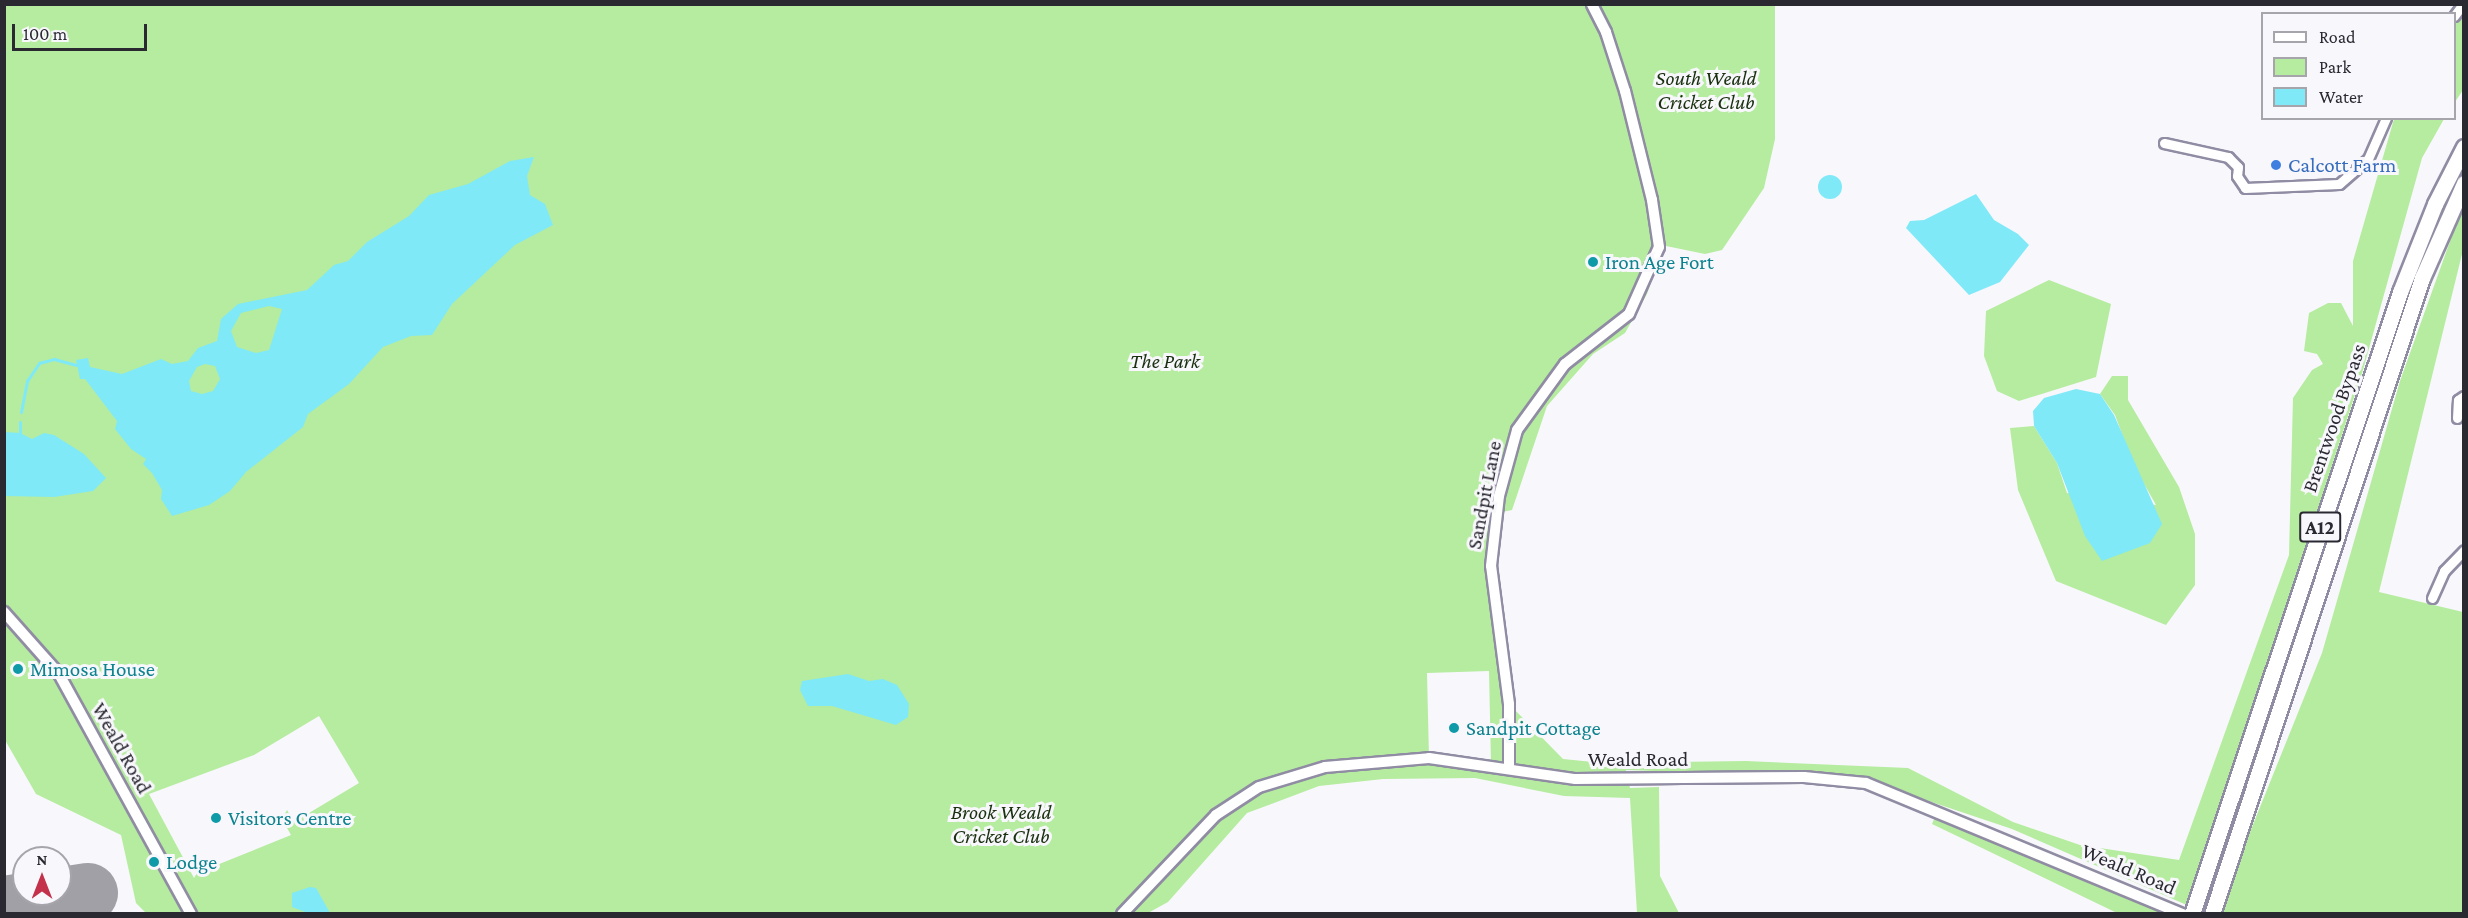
<!DOCTYPE html>
<style>
body{margin:0}
#map{position:relative;width:2468px;height:918px;overflow:hidden;background:#f8f7fc;font-family:"Crimson Pro",serif}
div>[style]{position:absolute}
[style*='--x']{left:calc(var(--x)*1px);top:calc(var(--y)*1px);width:calc(var(--w)*1px);rotate:calc(var(--a)*1deg)}
.green>*{inset:0;background:#b5ec9f}
.water>*{inset:0;background:#7fe9f8}
.round{border-radius:50%}
.stream>*{height:3px;margin:-1.5px;padding:0 1.5px;transform-origin:1.5px;border-radius:1.5px;background:#7fe9f8}
.runway>*{height:60px;margin:-30px;padding:0 30px;transform-origin:30px;border-radius:30px;background:#a1a0a7}
.roads{filter:drop-shadow(2px 0 #908ca3) drop-shadow(-2px 0 #908ca3) drop-shadow(0 2px #908ca3) drop-shadow(0 -2px #908ca3)}
.minor>*{height:9px;margin:-4.5px;padding:0 4.5px;transform-origin:4.5px;border-radius:4.5px;background:#fff}
.tertiary>*{height:10px;margin:-5px;padding:0 5px;transform-origin:5px;border-radius:5px;background:#fff}
.trunk>*{height:15px;margin:-7.5px;padding:0 7.5px;transform-origin:7.5px;border-radius:7.5px;background:#fff}
.dots>*{width:16px;height:16px;translate:-50% -50%;box-sizing:border-box;border:3px solid #f8f7fc;border-radius:50%}
span{translate:-50% -50%;white-space:nowrap;text-align:center;line-height:1.15;-webkit-text-stroke:6px #f8f7fc;paint-order:stroke}
.shield-label span{padding:2px 4px;background:#f8f7fc;border:2px solid;border-radius:4px;-webkit-text-stroke-width:0}
.shield-label{font-size:20px;color:#2a2932;font-weight:700}
.park-label{font-size:21px;color:#19300f;font-style:italic}
.shop-label{font-size:21px;color:#366cbe}
.left{translate:0 -50%;text-align:left}
.culture-label{font-size:21px;color:#0d838f}
.street-label{font-size:21px;color:#2a2932}
.frame{position:absolute;inset:0;border:6px solid #2a2932;pointer-events:none}
.legend{position:absolute;left:2261px;top:12px;width:195px;height:108px;box-sizing:border-box;background:#f8f7fc;border:2px solid #a6a5ab;margin:0;padding:8px 10px;list-style:none;font-size:18px;color:#2a2932}
.legend li{display:flex;align-items:center;gap:12px;height:30px}
.legend b{width:30px;border:2px solid #a6a5ab}
.north{position:absolute;left:12px;top:846px;width:60px;height:60px;box-sizing:border-box;background:#f8f7fc;border:2px solid #a6a5ab;border-radius:50%;rotate:0deg;font-size:16px;font-weight:700;line-height:24px;text-align:center;color:#2a2932}
.north::after{content:'';display:block;margin:auto;width:21px;height:27px;background:#c3324a;clip-path:polygon(50% 0,100% 100%,50% 72%,0 100%)}
.scale{position:absolute;left:12px;top:24px;width:135px;height:27px;box-sizing:border-box;border:3px solid #2a2932;border-top:0;padding-left:8px;font-size:18px;line-height:21px;white-space:nowrap;color:#2a2932;-webkit-text-stroke:4px #f8f7fc;paint-order:stroke}
</style>
<div id="map">
<div class="green">
<i style="clip-path:polygon(evenodd,4px 5px,1775px 5px,1775px 139px,1764px 188px,1722px 250px,1705px 254px,1666px 246px,1662px 251px,1647px 294px,1625px 333px,1593px 354px,1547px 406px,1512px 510px,1497px 513px,1491px 566px,1509px 704px,1563px 759px,1603px 763px,1746px 761px,1908px 768px,2013px 822px,2080px 845px,2179px 860px,2289px 555px,2293px 398px,2312px 370px,2323px 364px,2317px 354px,2304px 351px,2309px 313px,2328px 303px,2341px 303px,2353px 326px,2353px 261px,2394px 119px,2444px 119px,2422px 158px,2363px 370px,2189px 906px,2012px 829px,1860px 778px,1626px 770px,1630px 788px,1659px 787px,1660px 876px,1679px 913px,1637px 913px,1630px 798px,1564px 796px,1475px 778px,1383px 779px,1319px 786px,1247px 813px,1168px 902px,1148px 913px,146px 913px,136px 903px,121px 835px,36px 794px,5px 740px,4px 5px,1489px 671px,1491px 764px,1429px 758px,1427px 673px,1489px 671px,4px 5px,319px 716px,359px 783px,294px 822px,287px 810px,282px 819px,291px 835px,197px 873px,194px 878px,149px 794px,254px 755px,319px 716px)"></i>
<i style="clip-path:polygon(2456px 5px,2463px 5px,2463px 90px,2455px 102px,2454px 14px,2450px 14px)"></i>
<i style="clip-path:polygon(2463px 205px,2463px 250px,2379px 592px,2463px 612px,2463px 913px,2223px 913px,2248px 837px,2322px 653px,2400px 381px)"></i>
<i style="clip-path:polygon(2049px 280px,2111px 304px,2096px 377px,2019px 401px,1997px 391px,1984px 356px,1986px 311px)"></i>
<i style="clip-path:polygon(2112px 376px,2128px 376px,2128px 400px,2179px 487px,2195px 534px,2195px 585px,2166px 625px,2056px 581px,2018px 490px,2010px 428px,2034px 426px,2057px 463px,2067px 493px,2156px 505px,2134px 466px,2115px 415px,2100px 394px)"></i>
<i style="clip-path:polygon(1935px 817px,1991px 838px,2165px 913px,2117px 913px,1932px 824px)"></i>
</div>
<div class="water">
<i style="clip-path:polygon(evenodd,534px 157px,527px 176px,530px 195px,545px 204px,553px 225px,515px 245px,452px 304px,432px 335px,411px 336px,383px 347px,349px 384px,308px 414px,303px 427px,246px 472px,230px 491px,209px 505px,172px 516px,161px 499px,162px 490px,152px 473px,143px 464px,146px 459px,131px 449px,115px 429px,117px 421px,85px 379px,80px 379px,76px 360px,88px 358px,90px 367px,122px 374px,161px 359px,172px 364px,188px 361px,198px 348px,217px 341px,221px 319px,238px 304px,307px 290px,334px 265px,348px 261px,367px 242px,409px 216px,429px 195px,468px 184px,510px 161px,534px 157px,269px 306px,282px 309px,269px 350px,256px 353px,237px 347px,231px 331px,241px 313px,269px 306px,534px 157px,205px 364px,215px 366px,220px 379px,213px 391px,202px 394px,191px 391px,189px 381px,197px 367px,205px 364px)"></i>
<i class="round" style="left:1818px;top:175px;width:24px;height:24px"></i>
<i style="clip-path:polygon(1976px 194px,1994px 220px,2018px 234px,2029px 245px,2000px 282px,1969px 295px,1906px 228px,1910px 221px,1924px 220px)"></i>
<i style="clip-path:polygon(2076px 389px,2100px 394px,2114px 415px,2162px 524px,2150px 543px,2102px 561px,2085px 536px,2057px 463px,2034px 426px,2033px 411px,2044px 398px)"></i>
<i style="clip-path:polygon(5px 432px,20px 433px,32px 439px,44px 433px,54px 435px,84px 454px,106px 478px,93px 491px,54px 497px,5px 496px)"></i>
<i style="clip-path:polygon(848px 674px,869px 681px,883px 679px,897px 685px,909px 704px,908px 717px,896px 725px,832px 706px,808px 706px,800px 690px,802px 681px)"></i>
<i style="clip-path:polygon(310px 887px,316px 888px,330px 913px,308px 913px,292px 907px,292px 893px)"></i>
</div>
<div class="stream">
<i style="--x:21;--y:412;--w:32;--a:-79"></i>
<i style="--x:27;--y:381;--w:22;--a:-56"></i>
<i style="--x:39;--y:363;--w:16;--a:-15"></i>
<i style="--x:54;--y:359;--w:23;--a:15"></i>
<i style="--x:20;--y:433;--w:11;--a:-90"></i>
</div>
<div class="runway">
<i style="--x:4;--y:906;--w:85;--a:-8.8"></i>
</div>
<div class="roads">
<div class="minor">
<i style="--x:2454;--y:16;--w:15;--a:-53"></i>
<i style="--x:2164;--y:143;--w:66;--a:12.3"></i>
<i style="--x:2228;--y:157;--w:14;--a:45"></i>
<i style="--x:2238;--y:167;--w:9;--a:96"></i>
<i style="--x:2237;--y:176;--w:14;--a:56"></i>
<i style="--x:2245;--y:188;--w:94;--a:-2.4"></i>
<i style="--x:2339;--y:184;--w:38;--a:-41"></i>
<i style="--x:2368;--y:159;--w:45;--a:-66.3"></i>
<i style="--x:2457;--y:418;--w:18;--a:-87"></i>
<i style="--x:2458;--y:400;--w:7;--a:-34"></i>
<i style="--x:2432;--y:598;--w:30;--a:-66"></i>
<i style="--x:2444;--y:571;--w:29;--a:-46"></i>
</div>
<div class="tertiary">
<i style="--x:4;--y:612;--w:83;--a:48.4"></i>
<i style="--x:59;--y:674;--w:274;--a:61.2"></i>
<i style="--x:1509;--y:768;--w:64;--a:-90"></i>
<i style="--x:1509;--y:704;--w:139;--a:-97.4"></i>
<i style="--x:1491;--y:566;--w:70;--a:-83.5"></i>
<i style="--x:1499;--y:496;--w:68;--a:-74.7"></i>
<i style="--x:1517;--y:430;--w:82;--a:-54"></i>
<i style="--x:1565;--y:364;--w:81;--a:-38"></i>
<i style="--x:1629;--y:314;--w:73;--a:-65.9"></i>
<i style="--x:1659;--y:247;--w:48;--a:-98.5"></i>
<i style="--x:1652;--y:200;--w:112;--a:-103.9"></i>
<i style="--x:1625;--y:91;--w:62;--a:-107.9"></i>
<i style="--x:1606;--y:32;--w:31;--a:-117"></i>
<i style="--x:1122;--y:914;--w:137;--a:-46.5"></i>
<i style="--x:1216;--y:815;--w:51;--a:-33.1"></i>
<i style="--x:1259;--y:787;--w:69;--a:-16.9"></i>
<i style="--x:1325;--y:767;--w:104;--a:-4.9"></i>
<i style="--x:1429;--y:758;--w:148;--a:8.2"></i>
<i style="--x:1575;--y:779;--w:229;--a:-0.5"></i>
<i style="--x:1804;--y:777;--w:62;--a:5.5"></i>
<i style="--x:1866;--y:783;--w:343;--a:22.5"></i>
</div>
<div class="trunk">
<i style="--x:2192;--y:914;--w:656;--a:-71.51"></i>
<i style="--x:2400;--y:292;--w:95;--a:-68.3"></i>
<i style="--x:2435;--y:204;--w:64;--a:-63"></i>
<i style="--x:2212;--y:914;--w:670;--a:-71.73"></i>
<i style="--x:2422;--y:278;--w:104;--a:-66.1"></i>
</div>
</div>
<div class="dots">
<i style="left:2276px;top:165px;background:#3f7fe0"></i>
<i style="left:1593px;top:262px;background:#0f9aa8"></i>
<i style="left:18px;top:669px;background:#0f9aa8"></i>
<i style="left:1454px;top:728px;background:#0f9aa8"></i>
<i style="left:216px;top:818px;background:#0f9aa8"></i>
<i style="left:154px;top:862px;background:#0f9aa8"></i>
</div>
<div class="shield-label">
<span style="left:2320px;top:527px">A12</span>
</div>
<div class="park-label">
<span style="left:1706px;top:90px">South Weald<br>Cricket Club</span>
<span style="left:1165px;top:361px">The Park</span>
<span style="left:1001px;top:824px">Brook Weald<br>Cricket Club</span>
</div>
<div class="shop-label">
<span class="left" style="left:2288px;top:165px">Calcott Farm</span>
</div>
<div class="culture-label">
<span class="left" style="left:1605px;top:262px">Iron Age Fort</span>
<span class="left" style="left:30px;top:669px">Mimosa House</span>
<span class="left" style="left:1466px;top:728px">Sandpit Cottage</span>
<span class="left" style="left:228px;top:818px">Visitors Centre</span>
<span class="left" style="left:166px;top:862px">Lodge</span>
</div>
<div class="street-label">
<span style="left:2334px;top:418px;rotate:-71deg">Brentwood Bypass</span>
<span style="left:1484px;top:495px;rotate:-79deg">Sandpit Lane</span>
<span style="left:122px;top:748px;rotate:61deg">Weald Road</span>
<span style="left:1638px;top:759px">Weald Road</span>
<span style="left:2129px;top:869px;rotate:23deg">Weald Road</span>
</div>
<div class="frame"></div>
<ul class="legend">
<li><b style="height:8px;background:#fff"></b>Road</li>
<li><b style="height:16px;background:#b5ec9f"></b>Park</li>
<li><b style="height:16px;background:#7fe9f8"></b>Water</li>
</ul>
<div class="north">N</div>
<div class="scale">100 m</div>
</div>
